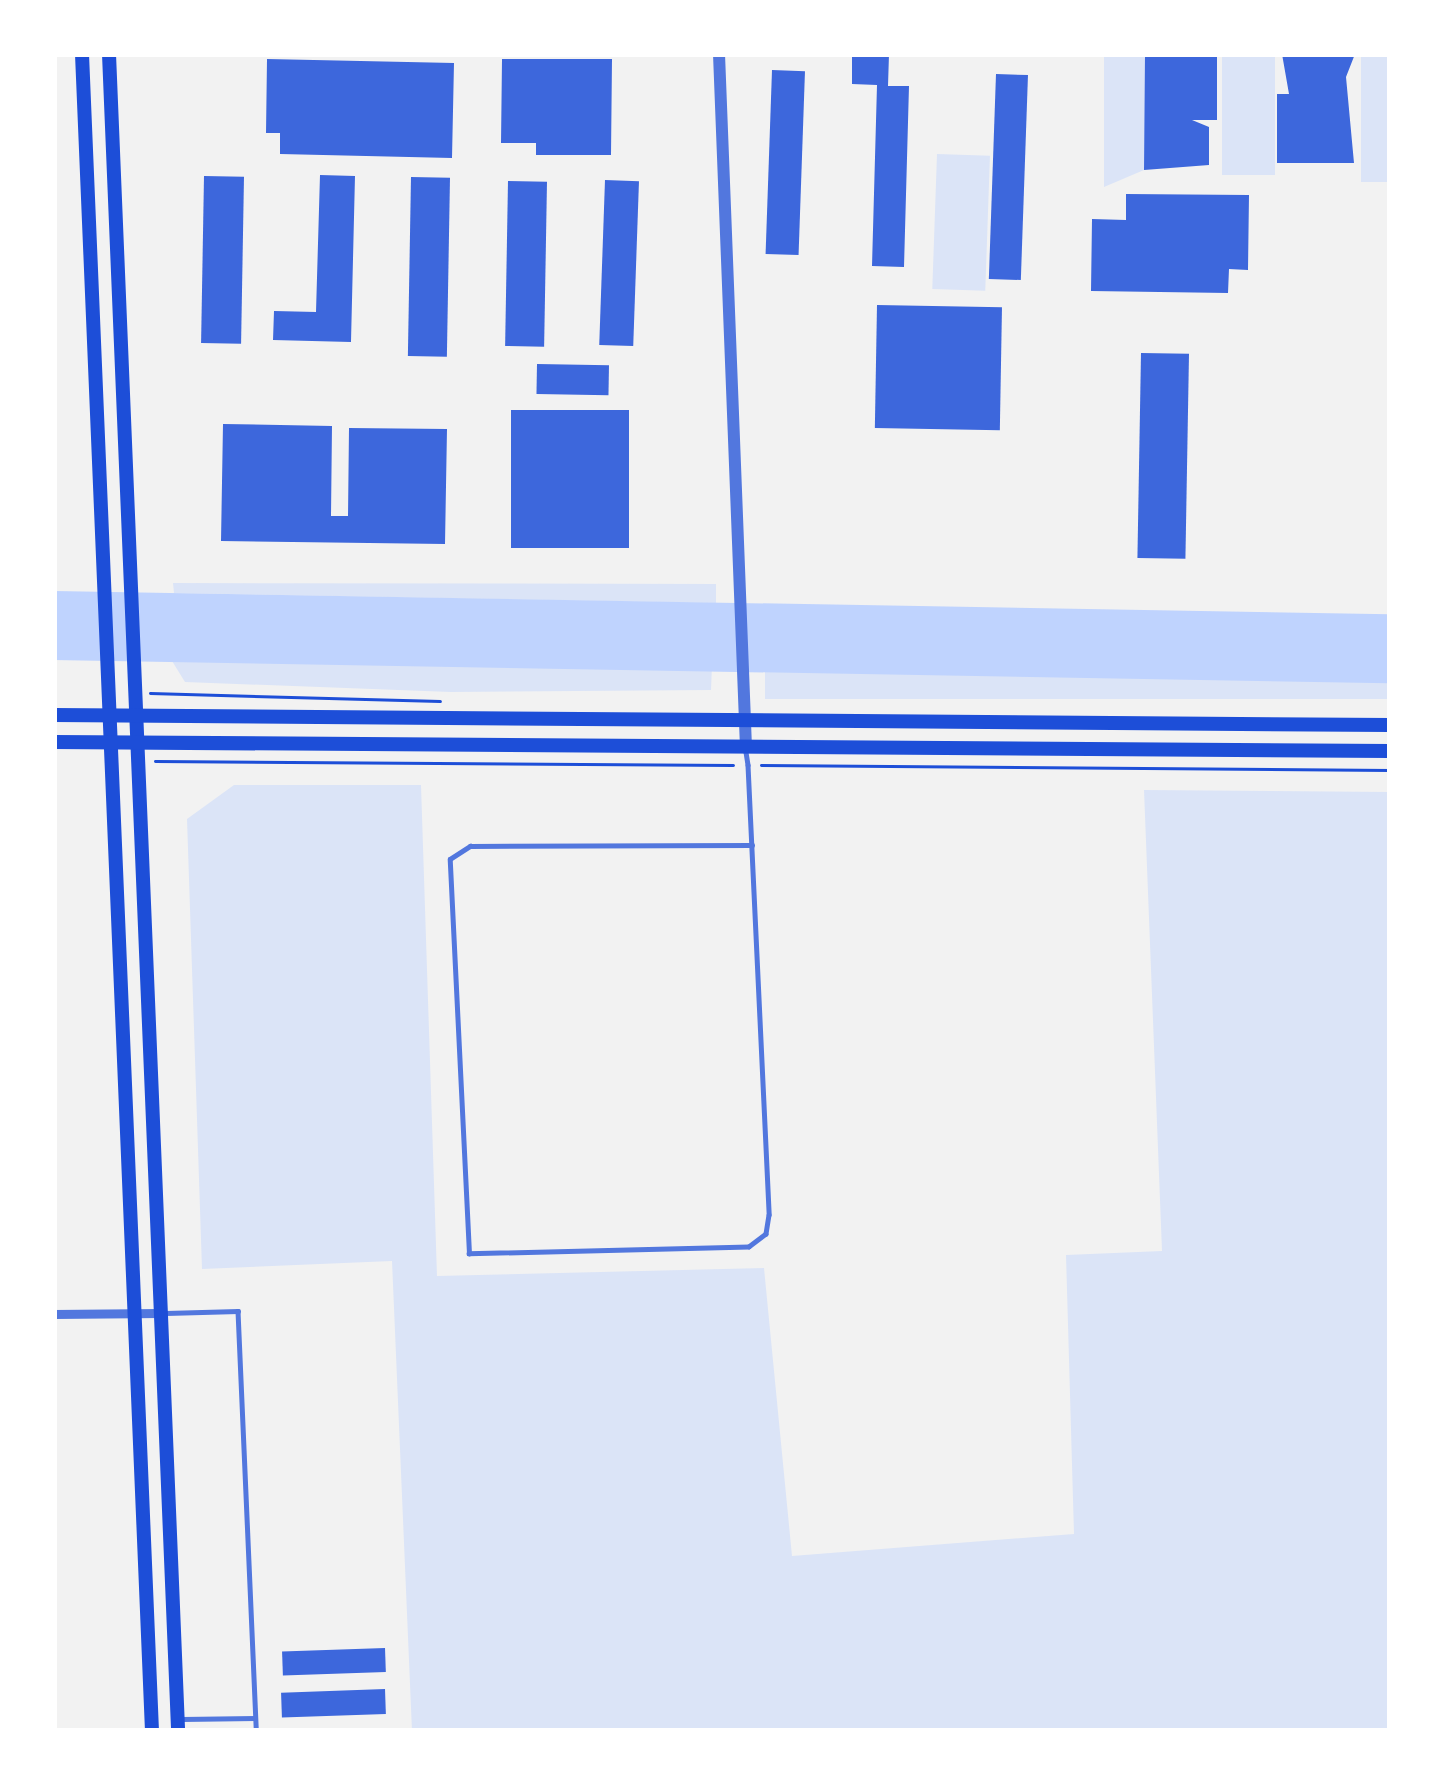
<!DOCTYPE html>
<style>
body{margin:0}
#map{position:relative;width:1444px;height:1785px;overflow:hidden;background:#f2f2f2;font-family:Mulish,sans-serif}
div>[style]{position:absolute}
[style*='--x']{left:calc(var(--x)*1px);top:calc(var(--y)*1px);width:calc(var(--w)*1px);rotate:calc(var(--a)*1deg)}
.green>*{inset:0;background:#dbe4f7;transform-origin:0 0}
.water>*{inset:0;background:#bfd3fe;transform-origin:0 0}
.building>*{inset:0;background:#3d67dc;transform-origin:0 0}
.path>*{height:3px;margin:-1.5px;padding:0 1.5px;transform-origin:1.5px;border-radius:1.5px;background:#1d4ed8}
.service>*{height:4.5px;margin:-2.25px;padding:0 2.25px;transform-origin:2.25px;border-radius:2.25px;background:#5277de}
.minor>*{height:9px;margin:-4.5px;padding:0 4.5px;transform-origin:4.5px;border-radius:4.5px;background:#5277de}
.tertiary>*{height:12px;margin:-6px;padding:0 6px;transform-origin:6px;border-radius:6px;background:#5277de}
.secondary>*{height:14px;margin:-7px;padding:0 7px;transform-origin:7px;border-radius:7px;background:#1d4ed8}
span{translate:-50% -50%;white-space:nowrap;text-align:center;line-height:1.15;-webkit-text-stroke:9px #fff;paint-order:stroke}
.frame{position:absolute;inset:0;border:57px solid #fff;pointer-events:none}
</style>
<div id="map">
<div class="green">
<i style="clip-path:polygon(1104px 54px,1147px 54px,1144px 170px,1104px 187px)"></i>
<i style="left:1222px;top:54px;width:53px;height:121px"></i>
<i style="left:1361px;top:54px;width:29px;height:128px"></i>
<i style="left:937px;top:154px;width:53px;height:135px;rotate:2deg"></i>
<i style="clip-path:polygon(173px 583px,716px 584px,716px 603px,174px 593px)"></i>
<i style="clip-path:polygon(172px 661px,712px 665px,711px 690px,451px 692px,185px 682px)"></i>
<i style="left:765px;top:666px;width:625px;height:33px"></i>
<i style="clip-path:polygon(234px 785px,421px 785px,437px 1276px,764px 1268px,792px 1556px,1074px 1534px,1066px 1255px,1162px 1251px,1144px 790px,1390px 792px,1390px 1731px,412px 1731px,392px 1261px,202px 1269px,187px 819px)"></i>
</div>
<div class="water">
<i style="left:54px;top:591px;width:1336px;height:69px;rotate:1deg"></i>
</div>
<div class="building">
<i style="clip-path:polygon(852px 54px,889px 54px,888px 86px,909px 86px,904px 267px,872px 266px,877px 85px,852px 84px)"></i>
<i style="clip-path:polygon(1145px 54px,1217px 55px,1217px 120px,1192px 120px,1209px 127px,1209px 165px,1144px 170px)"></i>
<i style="clip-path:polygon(1282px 54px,1355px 54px,1346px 77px,1354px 163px,1277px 163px,1277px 94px,1289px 94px)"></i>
<i style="clip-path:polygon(267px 59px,454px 63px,452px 158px,280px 154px,280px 133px,266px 133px)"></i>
<i style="clip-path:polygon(502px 59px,612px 59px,611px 155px,536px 155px,536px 143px,501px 143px)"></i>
<i style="left:772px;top:70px;width:33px;height:184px;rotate:2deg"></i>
<i style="left:996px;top:74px;width:32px;height:205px;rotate:2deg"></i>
<i style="clip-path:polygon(320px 175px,355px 176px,351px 342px,273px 340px,274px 311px,316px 312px)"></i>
<i style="left:204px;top:176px;width:40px;height:167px;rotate:1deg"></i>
<i style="left:411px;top:177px;width:39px;height:179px;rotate:1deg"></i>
<i style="left:605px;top:180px;width:34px;height:165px;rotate:2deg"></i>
<i style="left:508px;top:181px;width:39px;height:165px;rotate:1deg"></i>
<i style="clip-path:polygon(1126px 194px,1249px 195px,1248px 270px,1229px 269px,1228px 293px,1091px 291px,1092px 219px,1126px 220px)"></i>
<i style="left:877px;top:305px;width:125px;height:123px;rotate:1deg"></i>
<i style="left:1141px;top:353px;width:48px;height:205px;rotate:1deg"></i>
<i style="left:537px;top:364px;width:72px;height:30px;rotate:1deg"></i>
<i style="left:511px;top:410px;width:118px;height:138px"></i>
<i style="clip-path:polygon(223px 424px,332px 426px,331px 516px,348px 516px,349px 428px,447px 429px,445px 544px,221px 541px)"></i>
<i style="left:385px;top:1648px;width:24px;height:103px;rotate:88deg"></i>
<i style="left:385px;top:1689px;width:25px;height:104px;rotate:88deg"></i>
</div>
<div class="path">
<i style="--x:150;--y:693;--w:290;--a:1.6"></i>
<i style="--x:155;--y:761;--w:578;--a:0.4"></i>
<i style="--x:761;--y:765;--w:629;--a:0.46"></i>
</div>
<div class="service">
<i style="--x:746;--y:752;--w:13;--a:81"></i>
<i style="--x:748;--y:765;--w:450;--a:87.3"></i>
<i style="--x:769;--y:1215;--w:19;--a:99"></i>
<i style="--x:766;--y:1234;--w:21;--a:143"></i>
<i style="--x:749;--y:1247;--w:280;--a:178.6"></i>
<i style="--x:469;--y:1254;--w:395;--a:-92.8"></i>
<i style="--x:450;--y:859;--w:24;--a:-33"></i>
<i style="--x:470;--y:846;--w:282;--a:-0.2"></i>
<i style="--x:166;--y:1313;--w:72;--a:-1.6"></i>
<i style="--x:238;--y:1311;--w:420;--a:87.5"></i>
<i style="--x:182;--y:1719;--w:73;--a:-0.8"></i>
</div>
<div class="minor">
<i style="--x:54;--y:1314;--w:106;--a:-0.5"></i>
</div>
<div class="tertiary">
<i style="--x:719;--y:54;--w:694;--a:87.77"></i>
</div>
<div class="secondary">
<i style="--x:82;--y:54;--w:1678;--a:87.61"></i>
<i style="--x:109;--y:54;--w:1678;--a:87.64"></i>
<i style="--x:54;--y:715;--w:1336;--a:0.43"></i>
<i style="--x:54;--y:742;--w:1336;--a:0.39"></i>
</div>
<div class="frame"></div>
</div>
